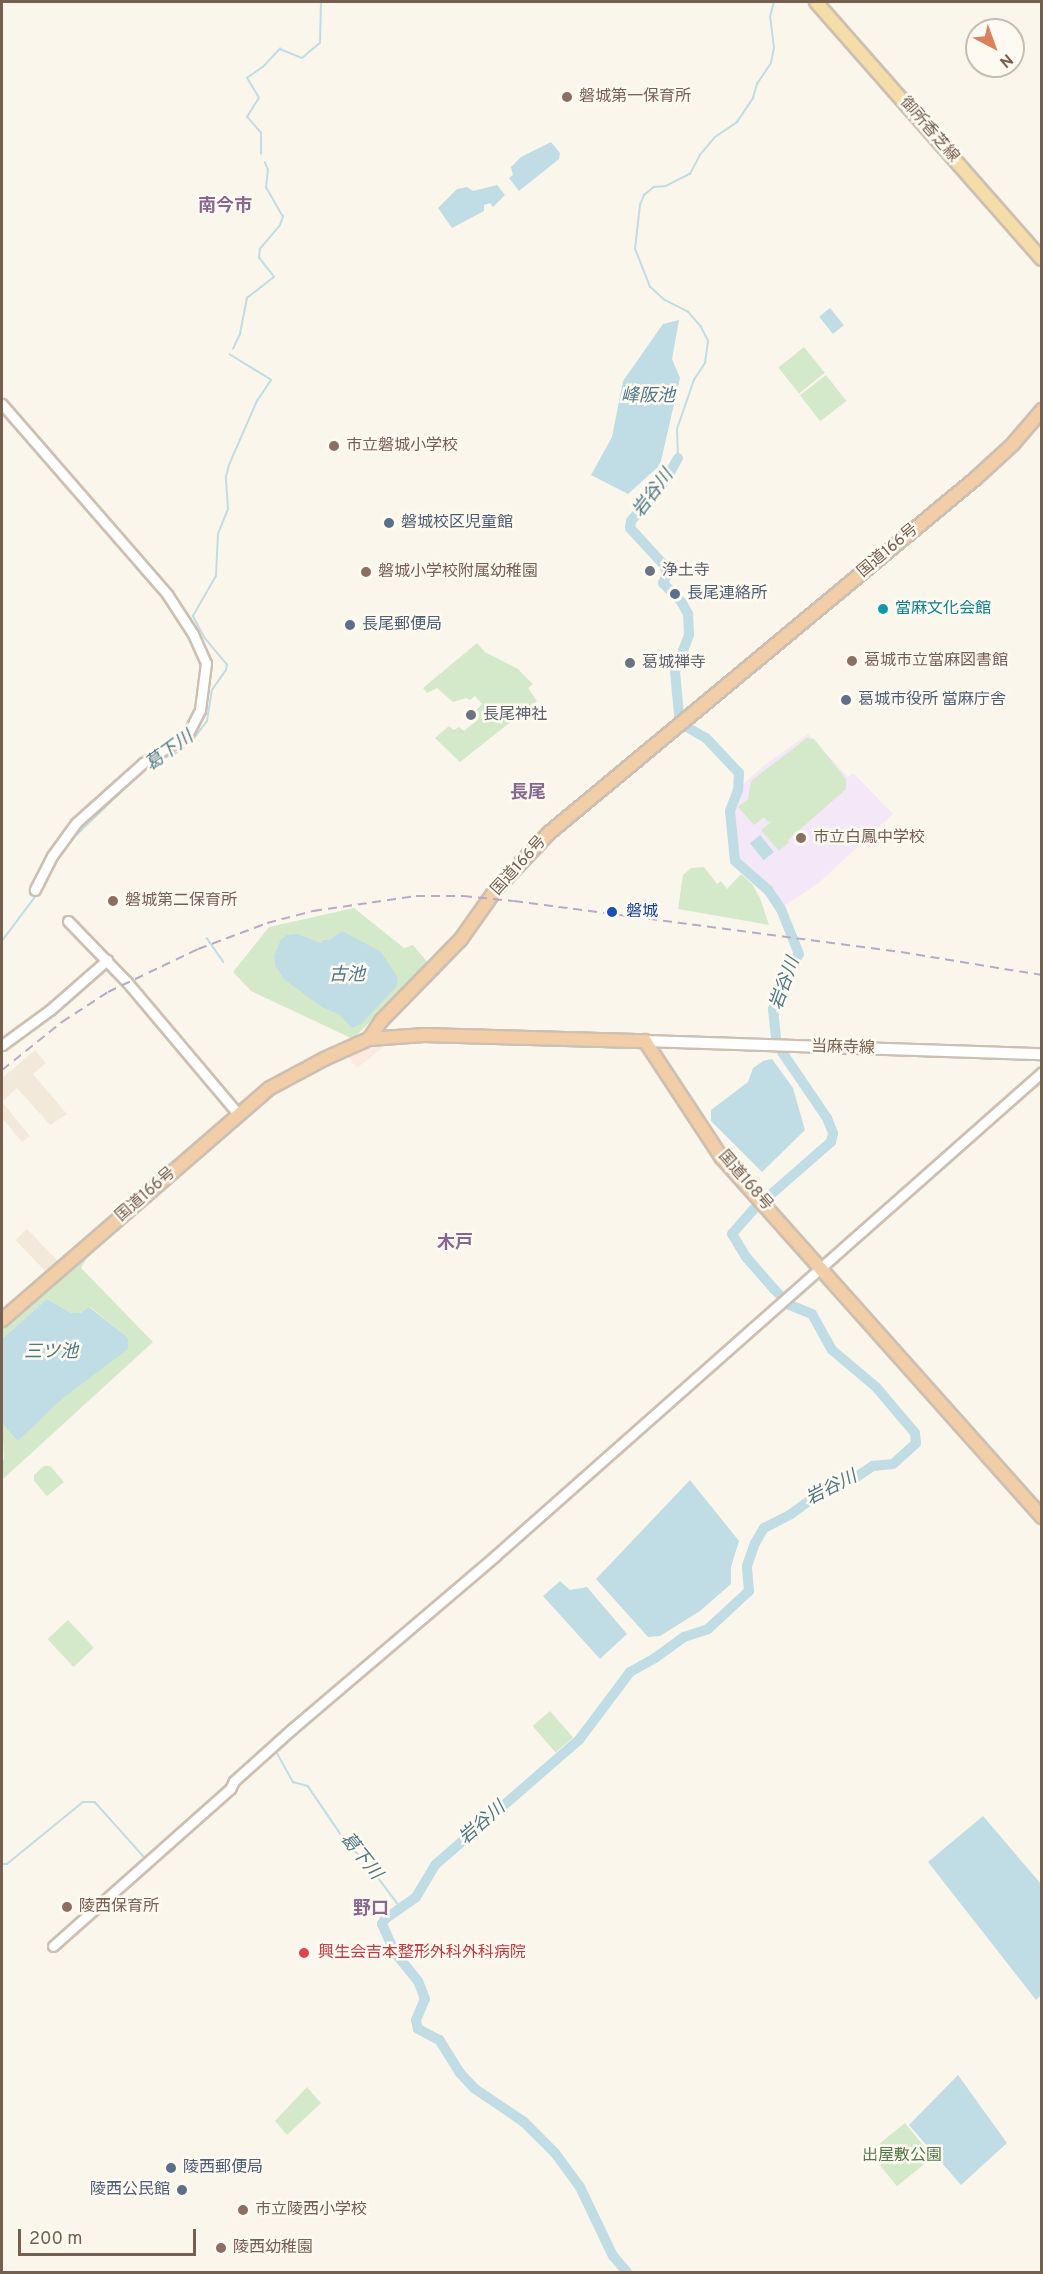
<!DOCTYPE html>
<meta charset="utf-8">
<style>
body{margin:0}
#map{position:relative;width:1043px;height:2274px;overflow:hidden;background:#fbf6eb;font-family:Overpass,"Noto Sans JP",sans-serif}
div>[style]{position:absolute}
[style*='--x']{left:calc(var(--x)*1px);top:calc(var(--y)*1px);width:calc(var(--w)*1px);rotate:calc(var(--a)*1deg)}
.residential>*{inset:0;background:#f2e9da;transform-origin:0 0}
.commercial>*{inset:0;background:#faeae0}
.education>*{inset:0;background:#f3e7f8}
.green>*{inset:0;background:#d4e8ca;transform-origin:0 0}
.water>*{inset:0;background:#c0dce4;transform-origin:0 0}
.stream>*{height:1.5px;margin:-0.75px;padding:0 0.75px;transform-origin:0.75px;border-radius:0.75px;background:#c0dce4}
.river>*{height:10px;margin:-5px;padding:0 5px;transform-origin:5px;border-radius:5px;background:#c0dce4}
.roads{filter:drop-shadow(2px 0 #cdbfb1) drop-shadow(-2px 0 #cdbfb1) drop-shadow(0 2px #cdbfb1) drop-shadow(0 -2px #cdbfb1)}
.tertiary>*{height:9px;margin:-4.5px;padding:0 4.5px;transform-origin:4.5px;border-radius:4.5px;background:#fff}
.secondary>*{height:10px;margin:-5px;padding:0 5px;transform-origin:5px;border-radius:5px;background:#fff}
.primary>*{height:12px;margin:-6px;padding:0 6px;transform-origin:6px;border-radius:6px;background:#f4dda9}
.trunk>*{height:12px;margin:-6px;padding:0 6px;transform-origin:6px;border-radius:6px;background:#f2cea8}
.rail>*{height:1.5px;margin-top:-0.75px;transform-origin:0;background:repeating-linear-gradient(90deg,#baa9c5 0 9px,transparent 0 15px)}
.dots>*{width:16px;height:16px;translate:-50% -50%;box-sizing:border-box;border:3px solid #fefaf1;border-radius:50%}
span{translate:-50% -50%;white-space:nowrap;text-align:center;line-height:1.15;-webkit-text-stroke:5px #fefaf1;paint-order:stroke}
.education-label{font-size:16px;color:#785e54}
.left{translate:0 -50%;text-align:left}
.street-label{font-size:16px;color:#755f4f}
.service-label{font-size:16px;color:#4e5e75}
.right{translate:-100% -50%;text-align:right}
.worship-label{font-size:16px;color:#5b616d}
.culture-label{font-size:16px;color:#0d838f}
.transit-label{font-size:16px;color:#164399}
.health-label{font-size:16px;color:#be3a42}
.park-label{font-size:16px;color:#537948}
.neighbourhood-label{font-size:18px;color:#866790;font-weight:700}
.water-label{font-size:18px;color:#4b7885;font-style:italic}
.frame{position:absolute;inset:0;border:3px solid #755f4f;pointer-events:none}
.north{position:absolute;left:965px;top:18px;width:60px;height:60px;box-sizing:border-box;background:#fefaf1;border:2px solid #c7bcb0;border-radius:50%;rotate:139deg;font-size:16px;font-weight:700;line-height:24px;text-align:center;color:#755f4f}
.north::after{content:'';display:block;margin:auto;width:21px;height:27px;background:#da805b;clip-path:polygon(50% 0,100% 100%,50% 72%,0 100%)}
.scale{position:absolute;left:18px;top:2229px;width:178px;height:27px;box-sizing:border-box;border:3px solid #755f4f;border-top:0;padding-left:8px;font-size:18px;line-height:21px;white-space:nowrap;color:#755f4f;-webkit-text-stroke:4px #fefaf1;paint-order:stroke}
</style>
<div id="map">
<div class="residential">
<i style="clip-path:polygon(35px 1050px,46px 1063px,33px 1074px,67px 1114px,50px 1125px,17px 1088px,2px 1102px,30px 1136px,22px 1142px,2px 1118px,2px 1078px)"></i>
<i style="left:27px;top:1229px;width:49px;height:16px;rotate:46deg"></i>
</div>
<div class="commercial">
<i style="clip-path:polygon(386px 1045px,357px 1068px,345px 1054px,364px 1049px)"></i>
</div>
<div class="education">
<i style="clip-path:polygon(808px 734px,848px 777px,853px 773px,893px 814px,820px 882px,784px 906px,755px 875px,737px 861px,732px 814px,743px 784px,765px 765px)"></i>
</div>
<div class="green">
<i style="left:804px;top:347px;width:33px;height:33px;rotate:51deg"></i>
<i style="left:826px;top:375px;width:33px;height:33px;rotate:52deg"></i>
<i style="clip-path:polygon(477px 643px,485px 652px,518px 669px,533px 684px,528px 688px,537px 701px,460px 762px,435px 738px,449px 726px,454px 730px,459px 727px,464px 731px,476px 721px,471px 715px,482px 704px,475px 696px,470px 700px,466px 698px,453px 702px,437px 688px,427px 693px,423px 688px)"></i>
<i style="clip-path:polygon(807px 738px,814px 739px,846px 779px,846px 789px,788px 840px,789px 842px,779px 851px,761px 830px,772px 821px,768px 822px,764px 817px,754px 825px,738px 807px,748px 799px,751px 781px)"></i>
<i style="clip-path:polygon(704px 867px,717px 884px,721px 881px,727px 889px,741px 874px,752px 884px,760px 898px,769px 925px,678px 909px,683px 875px,691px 868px)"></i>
<i style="clip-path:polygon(354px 908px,404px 948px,413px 945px,428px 963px,353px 1039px,251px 991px,233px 972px,269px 927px)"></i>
<i style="clip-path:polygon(86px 1254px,88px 1256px,81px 1268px,153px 1342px,2px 1480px,2px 1462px,4px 1459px,2px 1423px,19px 1440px,126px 1336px,90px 1307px,81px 1313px,71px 1313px,47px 1299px,2px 1339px,2px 1327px)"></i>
<i style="clip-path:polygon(44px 1466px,50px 1466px,64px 1482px,47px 1496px,34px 1481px,34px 1475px)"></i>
<i style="left:68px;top:1620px;width:38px;height:28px;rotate:47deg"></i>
<i style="left:550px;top:1711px;width:35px;height:23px;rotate:49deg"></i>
<i style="clip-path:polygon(307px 2087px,321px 2103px,287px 2135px,275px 2121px)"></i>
<i style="left:905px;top:2123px;width:44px;height:46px;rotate:51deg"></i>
</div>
<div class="water">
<i style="clip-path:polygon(551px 142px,560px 153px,559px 159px,519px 191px,509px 178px,513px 175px,511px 167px,521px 157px)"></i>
<i style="clip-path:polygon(497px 185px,505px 195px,493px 207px,490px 203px,484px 205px,484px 211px,452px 228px,438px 208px,457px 189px,467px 187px,473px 191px)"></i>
<i style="left:830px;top:308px;width:22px;height:14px;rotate:51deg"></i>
<i style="clip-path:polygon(679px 320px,672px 359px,680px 378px,661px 461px,658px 467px,628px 494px,591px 475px,612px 437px,623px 381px,663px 324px)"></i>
<i style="left:760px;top:835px;width:22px;height:13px;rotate:51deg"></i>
<i style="clip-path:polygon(342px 931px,381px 952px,398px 978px,396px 987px,362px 1023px,352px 1028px,340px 1015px,320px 1006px,284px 979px,276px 967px,274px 956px,281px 939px,287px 935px,297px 934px,321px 943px,323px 940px,330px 940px)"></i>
<i style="clip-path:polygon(772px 1059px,793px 1088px,805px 1130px,762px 1172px,711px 1121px,711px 1110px,748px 1082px,753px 1068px,763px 1061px)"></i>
<i style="clip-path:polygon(47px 1299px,71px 1313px,81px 1313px,89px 1307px,126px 1336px,128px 1339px,128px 1349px,63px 1398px,18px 1441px,2px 1423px,2px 1339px)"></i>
<i style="clip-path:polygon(690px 1480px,739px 1541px,731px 1567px,731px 1584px,700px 1611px,660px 1636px,648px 1637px,596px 1579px)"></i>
<i style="clip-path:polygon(560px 1581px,570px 1590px,587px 1587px,627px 1634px,600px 1659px,543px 1596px)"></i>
<i style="clip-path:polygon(983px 1816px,1041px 1884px,1041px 1995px,1036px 2000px,928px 1862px)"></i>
<i style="clip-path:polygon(958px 2075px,1007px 2143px,961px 2185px,909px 2125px)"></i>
</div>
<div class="stream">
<i style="--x:261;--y:154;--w:21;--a:-90"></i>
<i style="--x:261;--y:133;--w:21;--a:-131"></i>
<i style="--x:247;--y:117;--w:22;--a:-58"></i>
<i style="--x:259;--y:98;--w:23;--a:-121"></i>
<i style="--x:247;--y:78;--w:19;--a:-35"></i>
<i style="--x:263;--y:67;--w:25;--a:-47"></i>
<i style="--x:280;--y:49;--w:24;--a:22"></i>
<i style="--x:302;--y:58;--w:23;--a:-40"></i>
<i style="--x:320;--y:43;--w:41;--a:-88.6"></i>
<i style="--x:233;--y:349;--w:17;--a:-65"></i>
<i style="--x:240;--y:334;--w:37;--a:-79"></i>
<i style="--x:247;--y:298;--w:34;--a:-38"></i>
<i style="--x:274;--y:277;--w:24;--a:-128"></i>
<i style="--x:259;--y:258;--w:9;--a:-84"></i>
<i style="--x:260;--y:249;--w:31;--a:-50"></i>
<i style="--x:280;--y:225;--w:9;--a:-69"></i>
<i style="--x:283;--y:217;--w:34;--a:-120"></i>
<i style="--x:266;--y:188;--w:18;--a:-84"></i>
<i style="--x:268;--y:170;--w:8;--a:-113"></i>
<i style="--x:678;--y:458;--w:29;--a:-92"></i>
<i style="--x:677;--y:429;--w:52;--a:-70.9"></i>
<i style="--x:694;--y:380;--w:20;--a:-57"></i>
<i style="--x:705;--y:363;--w:22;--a:-82"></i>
<i style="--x:708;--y:341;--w:16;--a:-117"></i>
<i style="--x:701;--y:327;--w:20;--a:-131"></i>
<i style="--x:688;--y:312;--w:27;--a:-153"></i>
<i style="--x:664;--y:300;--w:19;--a:-137"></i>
<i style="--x:650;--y:287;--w:41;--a:-111.5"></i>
<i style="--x:635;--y:249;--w:44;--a:-83.5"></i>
<i style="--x:640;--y:205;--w:11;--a:-68"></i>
<i style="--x:644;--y:195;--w:13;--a:-39"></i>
<i style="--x:654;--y:187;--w:12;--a:-5"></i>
<i style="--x:666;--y:186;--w:27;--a:-27"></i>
<i style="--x:690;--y:174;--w:21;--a:-62"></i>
<i style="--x:700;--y:155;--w:23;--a:-50"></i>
<i style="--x:715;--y:137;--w:27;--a:-34"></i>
<i style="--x:737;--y:122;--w:29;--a:-56"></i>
<i style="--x:753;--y:98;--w:15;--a:-74"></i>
<i style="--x:757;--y:84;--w:25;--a:-56"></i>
<i style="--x:771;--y:63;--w:15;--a:-79"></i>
<i style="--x:774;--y:48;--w:31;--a:-97"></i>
<i style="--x:770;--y:17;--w:16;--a:-75"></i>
<i style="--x:66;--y:845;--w:117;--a:-44"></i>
<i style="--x:150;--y:764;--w:30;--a:-23"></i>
<i style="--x:178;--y:752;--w:18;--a:-38"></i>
<i style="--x:192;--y:741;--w:25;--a:-53"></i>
<i style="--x:207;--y:721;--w:31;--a:-81"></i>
<i style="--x:212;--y:690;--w:24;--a:-55"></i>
<i style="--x:226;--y:670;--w:5;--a:-79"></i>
<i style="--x:227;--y:665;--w:34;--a:-130"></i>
<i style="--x:205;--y:639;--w:26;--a:-118"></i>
<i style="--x:193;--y:616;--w:46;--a:-60.1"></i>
<i style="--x:216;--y:576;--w:42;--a:-87.3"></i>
<i style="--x:218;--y:534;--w:27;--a:-68"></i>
<i style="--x:228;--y:509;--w:32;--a:-94"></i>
<i style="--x:226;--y:477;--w:12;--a:-76"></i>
<i style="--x:229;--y:465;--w:70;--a:-66.4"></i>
<i style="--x:257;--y:401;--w:25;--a:-56"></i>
<i style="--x:271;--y:380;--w:48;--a:-148.6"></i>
<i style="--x:207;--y:938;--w:29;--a:55"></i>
<i style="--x:2;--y:941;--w:65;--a:-53.1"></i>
<i style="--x:41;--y:889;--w:13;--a:-63"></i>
<i style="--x:275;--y:1749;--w:38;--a:61"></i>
<i style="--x:293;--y:1782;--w:16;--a:15"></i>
<i style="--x:308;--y:1786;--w:73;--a:55.7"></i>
<i style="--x:349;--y:1846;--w:21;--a:41"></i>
<i style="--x:365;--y:1860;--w:60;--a:53.1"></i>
<i style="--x:2;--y:1864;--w:5;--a:0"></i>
<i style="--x:7;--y:1864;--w:98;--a:-39.2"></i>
<i style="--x:83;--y:1802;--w:12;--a:0"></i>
<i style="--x:95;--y:1802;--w:75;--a:48.2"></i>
<i style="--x:145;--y:1858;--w:18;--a:-41"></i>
</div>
<div class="river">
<i style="--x:678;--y:458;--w:25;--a:119"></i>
<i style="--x:666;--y:480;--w:54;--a:130.5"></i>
<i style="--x:631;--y:521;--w:7;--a:98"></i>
<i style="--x:630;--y:528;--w:50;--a:47.4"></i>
<i style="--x:664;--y:565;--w:10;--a:73"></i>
<i style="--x:667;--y:575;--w:9;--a:117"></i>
<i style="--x:663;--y:583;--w:28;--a:46"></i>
<i style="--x:682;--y:603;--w:13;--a:61"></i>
<i style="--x:688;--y:614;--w:21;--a:87"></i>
<i style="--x:689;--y:635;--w:39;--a:111"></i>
<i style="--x:675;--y:671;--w:44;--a:84.8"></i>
<i style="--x:679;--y:715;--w:13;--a:61"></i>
<i style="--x:685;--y:726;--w:24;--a:30"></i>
<i style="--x:706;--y:738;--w:48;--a:46.7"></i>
<i style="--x:739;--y:773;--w:17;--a:93"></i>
<i style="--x:738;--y:790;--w:22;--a:111"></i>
<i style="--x:730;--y:811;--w:50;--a:84.3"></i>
<i style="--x:735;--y:861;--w:44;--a:41.3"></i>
<i style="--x:768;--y:890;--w:23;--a:56"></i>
<i style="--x:781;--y:909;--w:48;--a:68.2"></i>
<i style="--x:799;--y:954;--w:32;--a:120"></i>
<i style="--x:783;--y:982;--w:29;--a:110"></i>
<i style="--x:773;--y:1009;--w:29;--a:84"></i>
<i style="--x:627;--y:2272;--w:21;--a:-131"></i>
<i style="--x:613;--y:2256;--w:76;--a:-115.6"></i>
<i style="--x:580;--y:2187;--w:42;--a:-126.3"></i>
<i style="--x:555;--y:2153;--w:44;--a:-135"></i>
<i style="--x:524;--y:2122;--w:60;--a:-145.8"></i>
<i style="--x:474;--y:2088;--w:21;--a:-133"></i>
<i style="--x:460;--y:2073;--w:39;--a:-122"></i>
<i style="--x:439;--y:2040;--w:24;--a:-152"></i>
<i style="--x:418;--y:2029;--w:9;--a:-103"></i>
<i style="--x:416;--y:2020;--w:23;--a:-67"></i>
<i style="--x:425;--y:1999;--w:19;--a:-111"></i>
<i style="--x:418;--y:1981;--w:36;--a:-129"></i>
<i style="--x:395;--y:1953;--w:32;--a:-114"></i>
<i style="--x:382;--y:1924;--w:6;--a:-59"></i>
<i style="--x:385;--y:1919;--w:38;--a:-35"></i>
<i style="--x:416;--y:1897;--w:37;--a:-59"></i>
<i style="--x:435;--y:1865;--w:191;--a:-41"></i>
<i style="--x:579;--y:1740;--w:85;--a:-53.1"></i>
<i style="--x:630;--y:1672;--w:29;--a:-29"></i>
<i style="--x:655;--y:1658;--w:36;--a:-36"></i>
<i style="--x:684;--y:1637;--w:25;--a:-18"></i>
<i style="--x:708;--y:1629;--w:56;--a:-42.8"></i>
<i style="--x:749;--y:1591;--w:25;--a:-95"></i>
<i style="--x:747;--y:1566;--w:24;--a:-71"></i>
<i style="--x:755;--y:1543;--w:17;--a:-59"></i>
<i style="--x:764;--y:1528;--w:30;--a:-27"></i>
<i style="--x:791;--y:1514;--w:39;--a:-36"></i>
<i style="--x:823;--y:1491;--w:35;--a:-22"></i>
<i style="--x:855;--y:1478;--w:22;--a:-34"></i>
<i style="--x:873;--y:1466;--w:20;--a:-6"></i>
<i style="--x:893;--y:1464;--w:31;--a:-42"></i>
<i style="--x:916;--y:1443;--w:10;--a:-96"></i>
<i style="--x:915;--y:1433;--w:60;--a:-130.3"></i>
<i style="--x:876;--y:1387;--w:57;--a:-139.9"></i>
<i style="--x:832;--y:1350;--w:41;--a:-119.1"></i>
<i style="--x:812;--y:1314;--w:24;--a:-158"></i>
<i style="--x:790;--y:1305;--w:23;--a:-135"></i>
<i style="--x:774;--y:1289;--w:43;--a:-131.2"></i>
<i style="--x:746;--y:1257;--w:27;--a:-121"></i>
<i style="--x:732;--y:1234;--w:32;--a:-49"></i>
<i style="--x:753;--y:1210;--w:103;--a:-41.1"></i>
<i style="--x:831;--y:1142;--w:9;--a:-77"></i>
<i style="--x:833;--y:1133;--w:16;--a:-112"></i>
<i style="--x:827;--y:1118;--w:80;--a:-124.3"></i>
</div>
<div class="roads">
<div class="tertiary">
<i style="--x:2;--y:404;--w:252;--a:49"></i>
<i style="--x:167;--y:594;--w:48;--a:57"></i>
<i style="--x:193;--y:634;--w:32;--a:66"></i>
<i style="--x:206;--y:663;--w:47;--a:97.3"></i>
<i style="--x:200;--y:710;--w:27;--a:117"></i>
<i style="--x:188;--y:734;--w:54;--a:147.2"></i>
<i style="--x:143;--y:763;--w:90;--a:138.2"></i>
<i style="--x:76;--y:823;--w:41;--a:126"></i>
<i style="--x:52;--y:856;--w:38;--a:117"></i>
<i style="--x:68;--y:921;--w:85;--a:46"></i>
<i style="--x:127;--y:982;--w:172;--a:49.9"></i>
<i style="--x:2;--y:1045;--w:59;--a:-36.1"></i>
<i style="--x:50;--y:1010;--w:76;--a:-41.3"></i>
<i style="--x:53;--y:1946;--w:237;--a:-41.6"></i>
<i style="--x:230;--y:1789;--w:9;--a:-63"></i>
<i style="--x:234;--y:1781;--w:78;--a:-41.9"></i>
<i style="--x:292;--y:1729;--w:267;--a:-40.4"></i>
<i style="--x:495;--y:1556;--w:730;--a:-41.5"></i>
</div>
<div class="secondary">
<i style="--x:645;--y:1041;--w:397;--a:1.9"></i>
</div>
<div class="primary">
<i style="--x:816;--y:2;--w:342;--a:48.7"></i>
</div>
<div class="trunk">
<i style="--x:369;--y:1039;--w:55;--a:-4.2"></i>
<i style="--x:424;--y:1035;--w:221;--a:1.6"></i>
<i style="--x:645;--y:1041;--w:140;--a:56.7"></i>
<i style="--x:722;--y:1158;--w:481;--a:48.3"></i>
<i style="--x:2;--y:1320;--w:354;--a:-40.9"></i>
<i style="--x:270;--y:1088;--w:61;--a:-28.2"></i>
<i style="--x:324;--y:1059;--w:49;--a:-24"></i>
<i style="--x:369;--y:1039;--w:22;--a:-56"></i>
<i style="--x:381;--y:1021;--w:115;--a:-45.7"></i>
<i style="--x:461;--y:939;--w:62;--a:-54.8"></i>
<i style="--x:497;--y:888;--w:76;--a:-46.6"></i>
<i style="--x:549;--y:833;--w:554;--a:-39.73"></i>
<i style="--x:975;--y:479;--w:52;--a:-42.6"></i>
<i style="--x:1013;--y:444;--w:45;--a:-49.5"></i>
</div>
</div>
<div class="rail">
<i style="--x:2;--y:1070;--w:77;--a:-38.7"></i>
<i style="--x:62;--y:1022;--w:55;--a:-33.1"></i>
<i style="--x:108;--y:992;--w:100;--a:-25.5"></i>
<i style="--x:198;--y:949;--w:74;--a:-20.6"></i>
<i style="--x:267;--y:923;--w:48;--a:-14.6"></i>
<i style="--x:313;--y:911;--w:104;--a:-8.3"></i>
<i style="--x:416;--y:896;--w:47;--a:0"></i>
<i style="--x:463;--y:896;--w:51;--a:5.6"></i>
<i style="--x:514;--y:901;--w:390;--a:7.5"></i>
<i style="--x:901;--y:952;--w:143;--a:9.3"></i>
</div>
<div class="dots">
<i style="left:567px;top:97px;background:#8d6e63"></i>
<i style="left:334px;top:446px;background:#8d6e63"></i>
<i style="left:389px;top:523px;background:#5c6f8a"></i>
<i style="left:650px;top:571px;background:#6b7280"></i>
<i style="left:366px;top:572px;background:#8d6e63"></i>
<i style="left:675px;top:594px;background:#5c6f8a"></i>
<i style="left:883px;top:609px;background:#0f9aa8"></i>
<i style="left:350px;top:625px;background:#5c6f8a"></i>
<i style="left:852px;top:661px;background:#8d6e63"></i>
<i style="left:630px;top:663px;background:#6b7280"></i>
<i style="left:846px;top:700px;background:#5c6f8a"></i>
<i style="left:471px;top:715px;background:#6b7280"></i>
<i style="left:801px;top:838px;background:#8d6e63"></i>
<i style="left:113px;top:901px;background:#8d6e63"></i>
<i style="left:612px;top:912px;background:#1a4fb4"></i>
<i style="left:67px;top:1907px;background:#8d6e63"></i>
<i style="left:304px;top:1953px;background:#e0444e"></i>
<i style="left:171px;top:2168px;background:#5c6f8a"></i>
<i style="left:182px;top:2190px;background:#5c6f8a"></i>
<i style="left:243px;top:2210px;background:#8d6e63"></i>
<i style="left:221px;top:2248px;background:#8d6e63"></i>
</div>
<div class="education-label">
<span class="left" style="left:579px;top:97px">磐城第一保育所</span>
<span class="left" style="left:346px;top:446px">市立磐城小学校</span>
<span class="left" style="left:378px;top:572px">磐城小学校附属幼稚園</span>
<span class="left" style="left:864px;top:661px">葛城市立當麻図書館</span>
<span class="left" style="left:813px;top:838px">市立白鳳中学校</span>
<span class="left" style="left:125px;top:901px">磐城第二保育所</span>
<span class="left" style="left:79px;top:1907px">陵西保育所</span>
<span class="left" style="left:255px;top:2210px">市立陵西小学校</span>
<span class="left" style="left:233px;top:2248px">陵西幼稚園</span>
</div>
<div class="street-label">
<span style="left:929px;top:130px;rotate:49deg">御所香芝線</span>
<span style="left:888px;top:551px;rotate:-40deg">国道166号</span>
<span style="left:519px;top:866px;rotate:-48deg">国道166号</span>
<span style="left:843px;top:1048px;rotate:2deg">当麻寺線</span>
<span style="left:745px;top:1181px;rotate:49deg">国道168号</span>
<span style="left:146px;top:1195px;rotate:-41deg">国道166号</span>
</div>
<div class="service-label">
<span class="left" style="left:401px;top:523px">磐城校区児童館</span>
<span class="left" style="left:687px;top:594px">長尾連絡所</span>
<span class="left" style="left:362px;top:625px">長尾郵便局</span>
<span class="left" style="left:858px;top:700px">葛城市役所 當麻庁舎</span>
<span class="left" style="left:183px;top:2168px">陵西郵便局</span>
<span class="right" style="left:170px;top:2190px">陵西公民館</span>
</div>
<div class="worship-label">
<span class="left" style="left:662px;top:571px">浄土寺</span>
<span class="left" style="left:642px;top:663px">葛城禅寺</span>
<span class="left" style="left:483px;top:715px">長尾神社</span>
</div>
<div class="culture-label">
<span class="left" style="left:895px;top:609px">當麻文化会館</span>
</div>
<div class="transit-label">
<span class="left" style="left:626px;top:912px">磐城</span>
</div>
<div class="health-label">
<span class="left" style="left:318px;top:1953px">興生会吉本整形外科外科病院</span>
</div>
<div class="park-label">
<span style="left:902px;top:2156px">出屋敷公園</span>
</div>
<div class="neighbourhood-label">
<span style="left:225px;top:207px">南今市</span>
<span style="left:528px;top:794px">長尾</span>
<span style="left:455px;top:1244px">木戸</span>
<span style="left:371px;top:1910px">野口</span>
</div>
<div class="water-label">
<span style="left:648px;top:397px">峰阪池</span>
<span style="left:654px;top:494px;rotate:-53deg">岩谷川</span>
<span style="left:170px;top:752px;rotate:-36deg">葛下川</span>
<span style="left:347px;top:976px">古池</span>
<span style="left:786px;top:984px;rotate:-70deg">岩谷川</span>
<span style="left:51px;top:1353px">三ツ池</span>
<span style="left:832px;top:1489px;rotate:-27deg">岩谷川</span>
<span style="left:483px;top:1824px;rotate:-41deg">岩谷川</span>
<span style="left:360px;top:1857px;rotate:51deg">葛下川</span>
</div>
<div class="frame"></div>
<div class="north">N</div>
<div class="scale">200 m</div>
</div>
